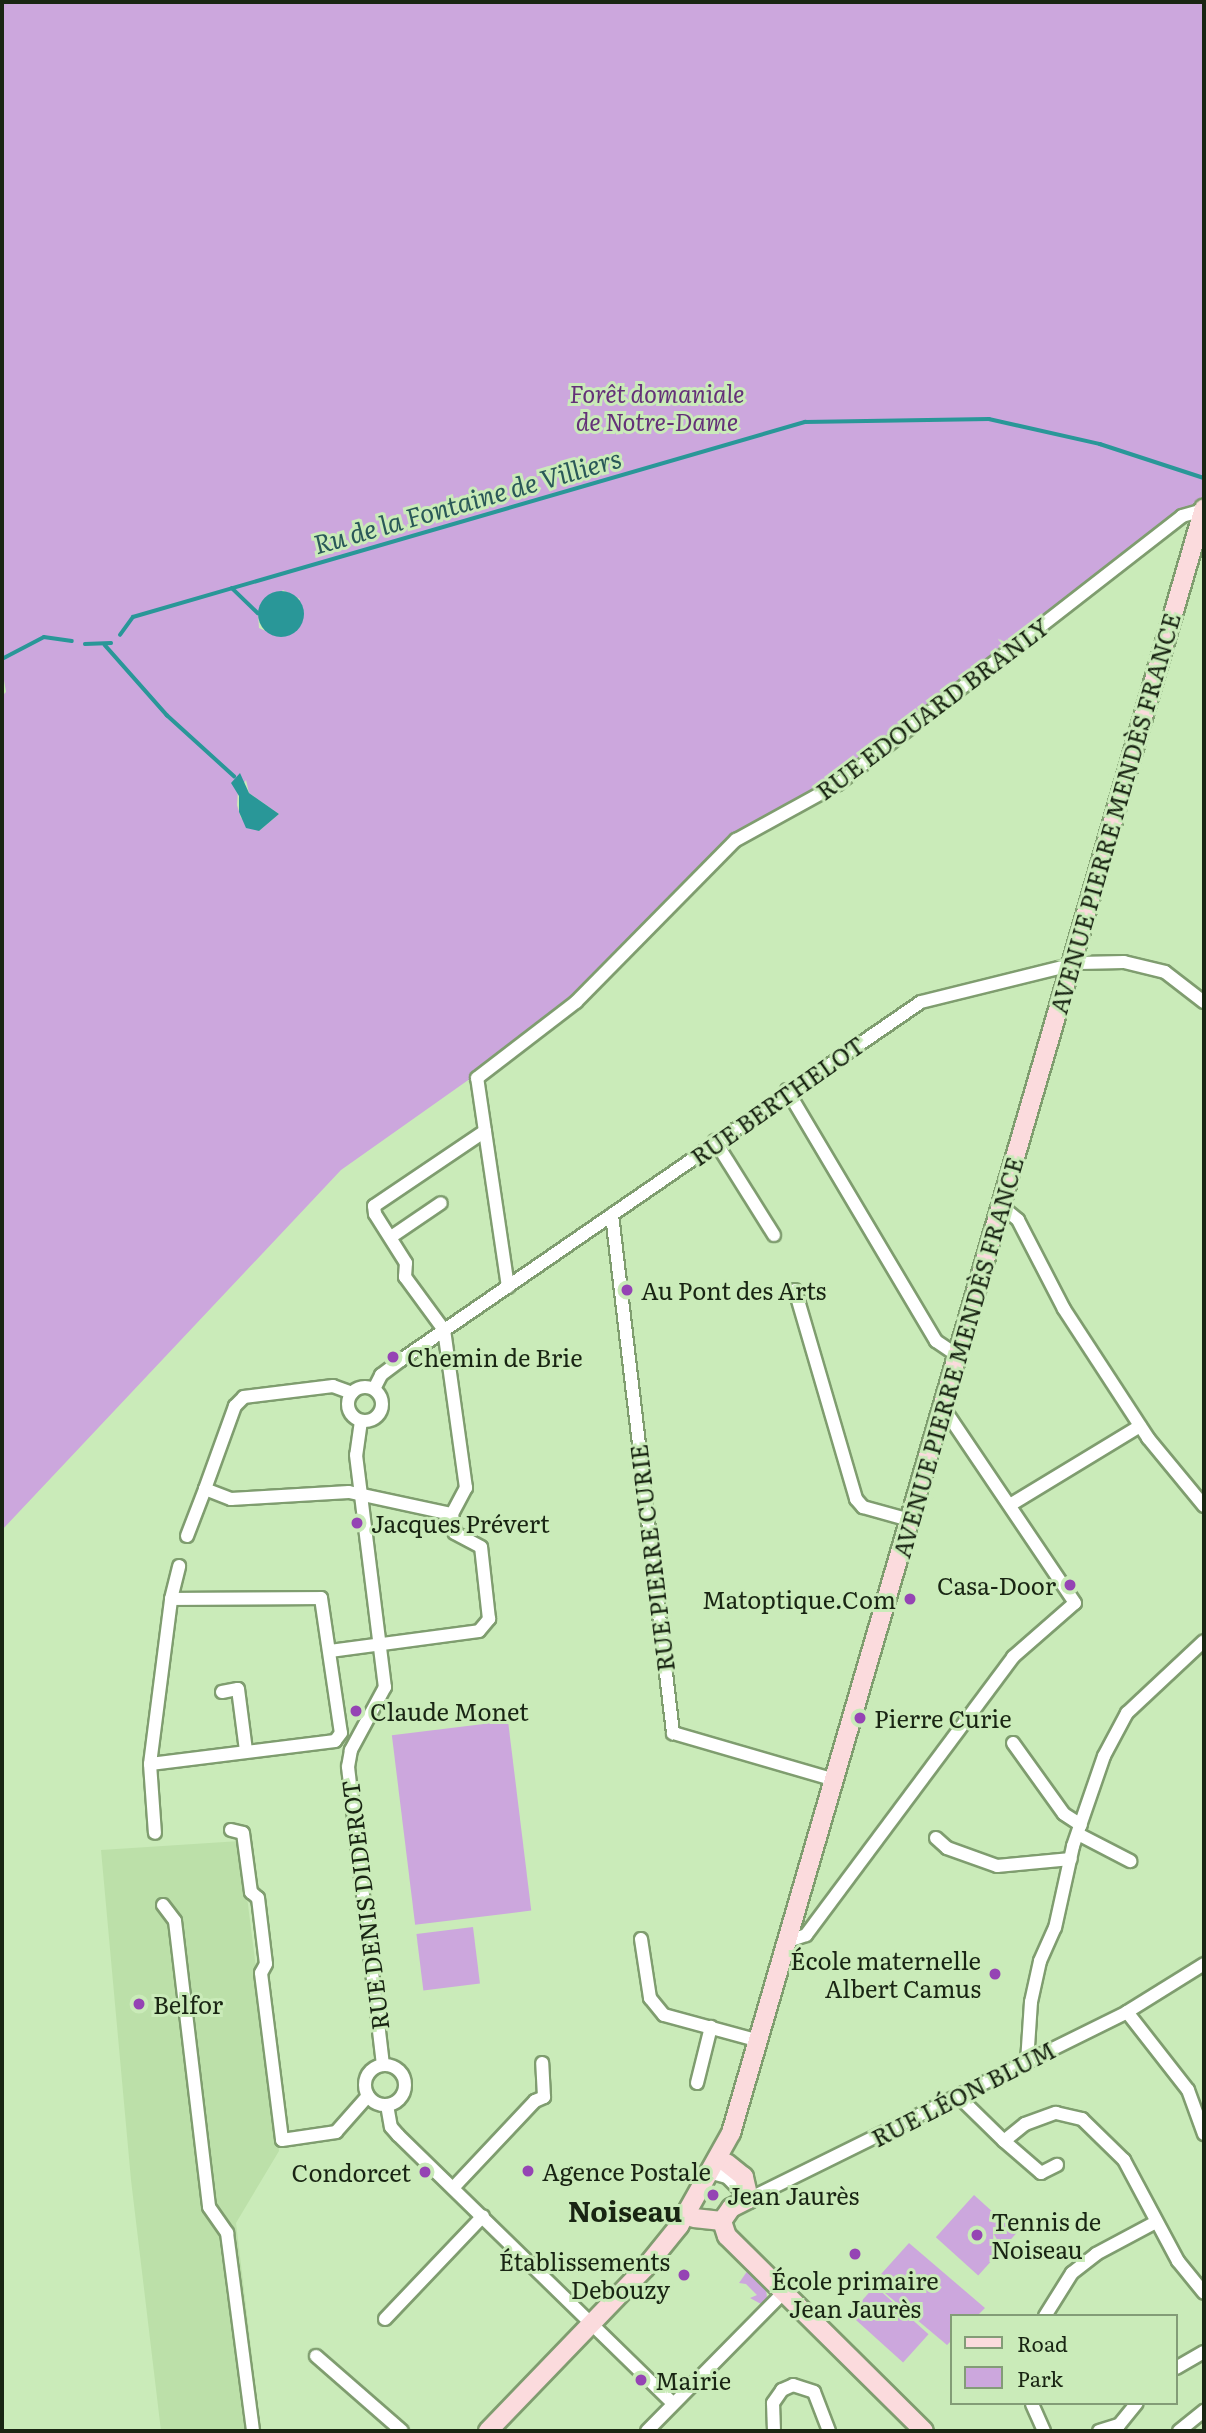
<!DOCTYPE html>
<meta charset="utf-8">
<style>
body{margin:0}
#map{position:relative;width:1206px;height:2433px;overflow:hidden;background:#caebb9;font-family:Literata,serif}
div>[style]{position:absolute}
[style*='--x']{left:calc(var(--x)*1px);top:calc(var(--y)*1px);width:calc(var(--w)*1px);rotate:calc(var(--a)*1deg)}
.built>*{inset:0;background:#bce0a9}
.green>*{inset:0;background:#cca7dd;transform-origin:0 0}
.water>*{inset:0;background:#299798}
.round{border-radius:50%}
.stream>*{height:3.5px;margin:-1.75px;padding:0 1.75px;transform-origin:1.75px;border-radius:1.75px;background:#299798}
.roads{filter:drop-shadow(2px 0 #7f9d6f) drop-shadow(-2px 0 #7f9d6f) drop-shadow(0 2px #7f9d6f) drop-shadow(0 -2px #7f9d6f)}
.street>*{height:12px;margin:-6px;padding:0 6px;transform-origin:6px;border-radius:6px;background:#fff}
.street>.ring{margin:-6px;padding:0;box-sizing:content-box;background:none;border:12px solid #fff;border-radius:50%}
.secondary>*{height:18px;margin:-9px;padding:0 9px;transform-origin:9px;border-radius:9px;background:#fbdbdd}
.dots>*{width:19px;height:19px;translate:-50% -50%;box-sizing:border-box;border:4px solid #caebb9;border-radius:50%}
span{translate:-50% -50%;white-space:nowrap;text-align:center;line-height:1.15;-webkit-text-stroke:6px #caebb9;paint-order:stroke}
.park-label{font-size:24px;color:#643178;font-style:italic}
.street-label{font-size:24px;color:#192513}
.poi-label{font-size:24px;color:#192513}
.left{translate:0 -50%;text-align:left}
.right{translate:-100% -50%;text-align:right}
.water-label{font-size:26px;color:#2a5858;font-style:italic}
.quarter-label{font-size:28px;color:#192513;font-weight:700}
.frame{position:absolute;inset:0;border:4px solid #192513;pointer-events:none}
.legend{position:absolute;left:950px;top:2314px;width:228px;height:91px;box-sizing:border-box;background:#caebb9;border:2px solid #839c77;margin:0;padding:9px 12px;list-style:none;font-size:21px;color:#192513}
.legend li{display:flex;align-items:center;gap:14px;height:35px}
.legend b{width:35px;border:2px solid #839c77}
</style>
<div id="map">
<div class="built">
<i style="clip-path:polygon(240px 1841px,279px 2151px,236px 2223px,261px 2431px,161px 2431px,131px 2180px,101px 1850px)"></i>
</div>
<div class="green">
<i style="clip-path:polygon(evenodd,2px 2px,1204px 2px,1204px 510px,1182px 514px,837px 780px,737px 837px,577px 1003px,341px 1170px,2px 1530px,2px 696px,6px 692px,2px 668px,2px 2px,283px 590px,300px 599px,277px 636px,259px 628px,258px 613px,283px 590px,2px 2px,246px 780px,249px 793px,279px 814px,259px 831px,241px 818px,237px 805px,238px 791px,246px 780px)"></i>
<i style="left:508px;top:1721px;width:191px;height:117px;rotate:83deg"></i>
<i style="left:473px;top:1927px;width:57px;height:57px;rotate:83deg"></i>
<i style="left:974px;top:2195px;width:57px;height:57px;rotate:42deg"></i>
<i style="clip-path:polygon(909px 2243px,985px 2308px,977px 2316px,952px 2316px,952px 2340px,947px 2345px,873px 2283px)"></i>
<i style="clip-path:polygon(748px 2270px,766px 2288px,767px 2298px,761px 2304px,750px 2298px,757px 2295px,746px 2284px,739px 2283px)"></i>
<i style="left:875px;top:2286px;width:72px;height:38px;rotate:42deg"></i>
</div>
<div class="water">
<i class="round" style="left:258px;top:591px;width:46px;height:46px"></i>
<i style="clip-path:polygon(240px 773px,249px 793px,279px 814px,259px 831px,246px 828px,239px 812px,239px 796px,231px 783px)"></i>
</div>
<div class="stream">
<i style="--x:232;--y:588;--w:36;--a:44"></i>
<i style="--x:120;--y:635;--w:22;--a:-54"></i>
<i style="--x:133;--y:617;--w:700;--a:-16.18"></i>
<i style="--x:805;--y:422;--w:184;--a:-0.9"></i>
<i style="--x:989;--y:419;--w:114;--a:12.7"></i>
<i style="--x:1100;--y:444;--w:109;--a:18.1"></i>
<i style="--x:85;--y:644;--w:26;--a:-2"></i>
<i style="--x:105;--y:645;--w:94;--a:48.5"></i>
<i style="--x:167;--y:715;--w:91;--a:42.3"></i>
<i style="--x:2;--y:659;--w:47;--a:-27.6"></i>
<i style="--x:44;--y:637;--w:28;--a:8"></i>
</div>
<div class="roads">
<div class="street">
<i style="--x:787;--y:1090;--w:292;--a:59.3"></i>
<i style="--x:936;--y:1341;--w:25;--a:34"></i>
<i style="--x:715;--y:1141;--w:111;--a:57.9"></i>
<i style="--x:1001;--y:1206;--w:22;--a:39"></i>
<i style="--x:1018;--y:1220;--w:100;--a:62.7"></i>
<i style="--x:1064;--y:1309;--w:154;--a:56.9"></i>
<i style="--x:1148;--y:1438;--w:88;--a:50.5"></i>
<i style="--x:612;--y:1215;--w:522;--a:83.28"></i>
<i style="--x:673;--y:1733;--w:169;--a:16.2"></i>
<i style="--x:391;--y:1237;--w:60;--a:-34.2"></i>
<i style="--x:508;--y:1287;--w:211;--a:-98.4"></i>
<i style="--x:477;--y:1078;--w:125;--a:-37.5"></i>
<i style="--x:576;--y:1002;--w:228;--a:-45.4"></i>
<i style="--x:736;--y:840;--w:116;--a:-28.8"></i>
<i style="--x:838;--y:784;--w:436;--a:-37.9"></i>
<i style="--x:1182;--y:516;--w:22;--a:-16"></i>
<i style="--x:795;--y:1290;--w:218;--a:73.7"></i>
<i style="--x:856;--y:1499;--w:11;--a:49"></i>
<i style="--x:863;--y:1507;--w:49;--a:15.5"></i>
<i class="ring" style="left:348px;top:1387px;width:22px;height:22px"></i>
<i style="--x:374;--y:1389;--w:16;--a:-63"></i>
<i style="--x:381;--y:1375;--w:25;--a:-37"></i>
<i style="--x:401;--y:1360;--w:631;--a:-34.55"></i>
<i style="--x:921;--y:1002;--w:163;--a:-13.9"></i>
<i style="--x:1079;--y:963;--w:45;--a:-1.3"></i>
<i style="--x:1124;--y:962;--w:42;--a:13.7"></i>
<i style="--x:1165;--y:972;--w:49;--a:37.6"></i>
<i style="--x:352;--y:1393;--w:20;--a:-160"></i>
<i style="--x:333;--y:1386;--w:90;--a:173"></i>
<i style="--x:244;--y:1397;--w:13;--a:135"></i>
<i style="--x:235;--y:1406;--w:88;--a:109.9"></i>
<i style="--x:205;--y:1489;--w:28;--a:21"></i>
<i style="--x:231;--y:1499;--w:118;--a:-3.4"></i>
<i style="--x:349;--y:1492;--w:105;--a:12.1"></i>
<i style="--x:361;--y:1421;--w:34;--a:98"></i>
<i style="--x:356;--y:1455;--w:234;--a:82.9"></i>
<i style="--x:385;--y:1687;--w:72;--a:118.4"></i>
<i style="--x:351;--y:1750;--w:17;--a:100"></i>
<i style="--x:348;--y:1767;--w:300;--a:83.3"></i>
<i style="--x:1010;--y:1505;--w:152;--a:-31.3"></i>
<i style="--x:187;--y:1536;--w:50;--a:-69"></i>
<i style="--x:171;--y:1599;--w:150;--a:-0.4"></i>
<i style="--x:321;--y:1598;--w:136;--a:81.6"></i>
<i style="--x:341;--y:1733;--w:10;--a:127"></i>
<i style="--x:335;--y:1741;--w:186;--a:172.9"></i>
<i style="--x:150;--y:1764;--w:166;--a:-82.7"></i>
<i style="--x:171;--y:1599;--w:34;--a:-76"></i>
<i style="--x:330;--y:1651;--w:150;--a:-7.6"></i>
<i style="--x:479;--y:1631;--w:16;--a:-50"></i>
<i style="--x:489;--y:1619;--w:72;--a:-96.3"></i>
<i style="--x:481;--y:1547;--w:30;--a:-152"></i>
<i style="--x:455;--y:1533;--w:19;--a:-99"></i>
<i style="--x:452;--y:1514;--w:30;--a:-62"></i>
<i style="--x:466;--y:1488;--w:160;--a:-97.9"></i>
<i style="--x:444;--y:1330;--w:66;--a:-126.3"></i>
<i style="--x:405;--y:1277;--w:14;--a:-86"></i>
<i style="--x:406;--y:1263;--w:58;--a:-122.3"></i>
<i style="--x:375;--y:1214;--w:8;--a:-97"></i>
<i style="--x:374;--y:1206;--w:134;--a:-34"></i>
<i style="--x:222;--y:1692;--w:16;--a:-11"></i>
<i style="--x:238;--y:1689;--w:63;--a:82.6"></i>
<i style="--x:1013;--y:1743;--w:87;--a:54.3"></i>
<i style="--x:1064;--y:1814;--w:20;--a:33"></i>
<i style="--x:150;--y:1764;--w:69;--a:85.9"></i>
<i style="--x:231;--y:1830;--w:12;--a:14"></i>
<i style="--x:243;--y:1833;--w:60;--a:82.3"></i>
<i style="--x:251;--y:1892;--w:9;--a:41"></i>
<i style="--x:258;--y:1898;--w:66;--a:83.1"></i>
<i style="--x:266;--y:1964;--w:10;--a:119"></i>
<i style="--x:261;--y:1973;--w:168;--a:82.8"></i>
<i style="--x:282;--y:2140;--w:55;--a:-8.4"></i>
<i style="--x:336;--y:2132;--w:48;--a:-48.4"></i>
<i style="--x:1078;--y:1834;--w:59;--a:27.4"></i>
<i style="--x:936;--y:1838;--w:15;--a:42"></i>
<i style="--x:947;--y:1848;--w:53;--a:19.8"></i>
<i style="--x:997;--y:1866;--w:74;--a:-5.4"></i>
<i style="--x:163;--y:1905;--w:20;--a:53"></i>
<i style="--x:175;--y:1921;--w:288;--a:83.2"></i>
<i style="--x:209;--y:2207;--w:32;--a:55"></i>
<i style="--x:227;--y:2233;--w:200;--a:82.5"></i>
<i style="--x:641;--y:1939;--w:60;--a:81.3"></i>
<i style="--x:650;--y:1998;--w:22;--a:51"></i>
<i style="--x:664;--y:2015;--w:99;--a:15.2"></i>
<i style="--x:788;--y:1941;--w:19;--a:-18"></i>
<i style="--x:806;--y:1935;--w:347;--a:-53.3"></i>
<i style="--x:1013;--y:1657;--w:82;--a:-41.1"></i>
<i style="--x:1075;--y:1603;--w:236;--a:-124"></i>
<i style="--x:1127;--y:2012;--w:99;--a:52"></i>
<i style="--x:1188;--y:2090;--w:47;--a:70"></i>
<i style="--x:1027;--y:2062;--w:60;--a:-86.2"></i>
<i style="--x:1031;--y:2002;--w:42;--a:-77.6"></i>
<i style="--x:1040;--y:1961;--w:36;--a:-66"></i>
<i style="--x:1055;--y:1928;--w:84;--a:-77.6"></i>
<i style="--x:1073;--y:1846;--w:95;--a:-71"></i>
<i style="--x:1104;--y:1756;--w:49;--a:-61.9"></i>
<i style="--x:1127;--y:1713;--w:105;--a:-43.1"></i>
<i class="ring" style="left:365px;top:2065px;width:28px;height:28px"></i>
<i style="--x:697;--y:2083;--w:58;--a:-76"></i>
<i style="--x:958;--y:2096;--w:64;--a:44.4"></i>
<i style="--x:1004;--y:2141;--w:27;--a:-39"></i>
<i style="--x:1025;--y:2124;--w:33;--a:-20"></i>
<i style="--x:1056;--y:2113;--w:27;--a:13"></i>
<i style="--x:1082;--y:2119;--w:59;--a:44.3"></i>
<i style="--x:1124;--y:2160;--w:115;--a:61.9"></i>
<i style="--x:1178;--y:2261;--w:41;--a:50.9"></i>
<i style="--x:387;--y:2105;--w:22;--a:80"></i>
<i style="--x:391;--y:2127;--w:11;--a:49"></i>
<i style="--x:398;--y:2135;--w:384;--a:44.3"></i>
<i style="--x:1004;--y:2141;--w:49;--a:40.9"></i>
<i style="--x:1041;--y:2173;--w:18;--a:-27"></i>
<i style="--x:712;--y:2173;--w:16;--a:15"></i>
<i style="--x:727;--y:2177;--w:31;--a:45"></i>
<i style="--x:749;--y:2199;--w:422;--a:-26.3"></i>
<i style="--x:1127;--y:2012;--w:91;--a:-31.9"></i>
<i style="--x:453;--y:2188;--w:120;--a:-46.7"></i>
<i style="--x:535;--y:2101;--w:10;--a:-24"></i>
<i style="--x:544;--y:2097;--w:34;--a:-93"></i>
<i style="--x:1045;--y:2316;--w:51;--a:-57.9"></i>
<i style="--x:1072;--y:2273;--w:31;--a:-38"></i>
<i style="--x:1096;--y:2254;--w:68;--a:-28.1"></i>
<i style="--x:385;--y:2319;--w:142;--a:-46.4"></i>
<i style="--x:316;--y:2356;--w:114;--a:41.1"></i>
<i style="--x:1176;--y:2368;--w:32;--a:-30"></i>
<i style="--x:1032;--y:2404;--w:30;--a:66"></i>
<i style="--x:647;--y:2431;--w:195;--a:-45.4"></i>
<i style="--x:774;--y:2431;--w:28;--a:-92"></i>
<i style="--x:773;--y:2403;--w:16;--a:-55"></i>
<i style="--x:782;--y:2390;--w:12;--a:-24"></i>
<i style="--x:793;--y:2385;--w:22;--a:18"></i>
<i style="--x:814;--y:2392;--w:42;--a:69"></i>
<i style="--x:1099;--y:2431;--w:21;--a:-17"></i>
<i style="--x:1119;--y:2425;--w:28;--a:-51"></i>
<i style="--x:1179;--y:2431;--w:32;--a:-39"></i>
</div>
<div class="secondary">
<i style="--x:694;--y:2218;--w:28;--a:6"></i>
<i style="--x:722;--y:2221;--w:16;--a:72"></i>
<i style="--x:727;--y:2236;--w:277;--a:44.7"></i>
<i style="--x:722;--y:2221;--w:16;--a:-55"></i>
<i style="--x:731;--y:2208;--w:20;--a:-27"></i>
<i style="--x:749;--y:2199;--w:23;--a:-103"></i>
<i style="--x:744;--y:2177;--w:22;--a:-141"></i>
<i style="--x:488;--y:2431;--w:226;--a:-46.1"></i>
<i style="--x:645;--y:2268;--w:54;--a:-51"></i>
<i style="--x:679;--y:2226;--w:107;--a:-60.8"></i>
<i style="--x:731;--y:2133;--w:1692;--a:-73.77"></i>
</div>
</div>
<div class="dots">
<i style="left:627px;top:1290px;background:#9544b4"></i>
<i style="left:393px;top:1357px;background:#9544b4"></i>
<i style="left:357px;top:1523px;background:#9544b4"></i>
<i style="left:1070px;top:1585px;background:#9544b4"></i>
<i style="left:910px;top:1599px;background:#9544b4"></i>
<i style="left:356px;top:1711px;background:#9544b4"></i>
<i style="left:860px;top:1718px;background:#9544b4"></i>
<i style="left:995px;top:1974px;background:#9544b4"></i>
<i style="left:139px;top:2004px;background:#9544b4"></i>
<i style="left:528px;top:2171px;background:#9544b4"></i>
<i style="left:425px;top:2172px;background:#9544b4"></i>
<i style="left:713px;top:2195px;background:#9544b4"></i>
<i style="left:977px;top:2235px;background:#9544b4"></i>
<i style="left:855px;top:2254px;background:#9544b4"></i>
<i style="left:684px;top:2275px;background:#9544b4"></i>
<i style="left:641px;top:2380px;background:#9544b4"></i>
</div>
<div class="park-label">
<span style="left:657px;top:407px">Forêt domaniale<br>de Notre-Dame</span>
</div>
<div class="street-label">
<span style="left:932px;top:708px;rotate:-37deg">RUE EDOUARD BRANLY</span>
<span style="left:1114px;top:813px;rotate:-74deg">AVENUE PIERRE MENDÈS FRANCE</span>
<span style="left:777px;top:1100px;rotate:-35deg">RUE BERTHELOT</span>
<span style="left:957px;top:1357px;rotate:-74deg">AVENUE PIERRE MENDÈS FRANCE</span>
<span style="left:651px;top:1558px;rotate:-97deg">RUE PIERRE CURIE</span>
<span style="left:364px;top:1905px;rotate:-97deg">RUE DENIS DIDEROT</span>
<span style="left:963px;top:2093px;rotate:-27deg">RUE LÉON BLUM</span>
</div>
<div class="poi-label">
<span class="left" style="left:641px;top:1290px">Au Pont des Arts</span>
<span class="left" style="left:407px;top:1357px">Chemin de Brie</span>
<span class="left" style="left:371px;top:1523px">Jacques Prévert</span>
<span class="right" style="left:1056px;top:1585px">Casa-Door</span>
<span class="right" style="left:896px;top:1599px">Matoptique.Com</span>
<span class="left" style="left:370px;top:1711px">Claude Monet</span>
<span class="left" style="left:874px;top:1718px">Pierre Curie</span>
<span class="right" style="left:981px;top:1974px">École maternelle<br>Albert Camus</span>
<span class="left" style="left:153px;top:2004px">Belfor</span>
<span class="left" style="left:542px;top:2171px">Agence Postale</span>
<span class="right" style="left:411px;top:2172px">Condorcet</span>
<span class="left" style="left:727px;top:2195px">Jean Jaurès</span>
<span class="left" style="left:991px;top:2235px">Tennis de<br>Noiseau</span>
<span class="right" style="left:670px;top:2275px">Établissements<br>Debouzy</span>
<span style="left:855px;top:2294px">École primaire<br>Jean Jaurès</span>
<span class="left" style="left:655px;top:2380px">Mairie</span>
</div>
<div class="water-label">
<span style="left:467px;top:500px;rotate:-16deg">Ru de la Fontaine de Villiers</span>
</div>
<div class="quarter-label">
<span style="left:625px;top:2210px">Noiseau</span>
</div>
<div class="frame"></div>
<ul class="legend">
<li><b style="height:9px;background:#fbdbdd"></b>Road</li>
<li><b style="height:19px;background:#cca7dd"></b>Park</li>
</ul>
</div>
